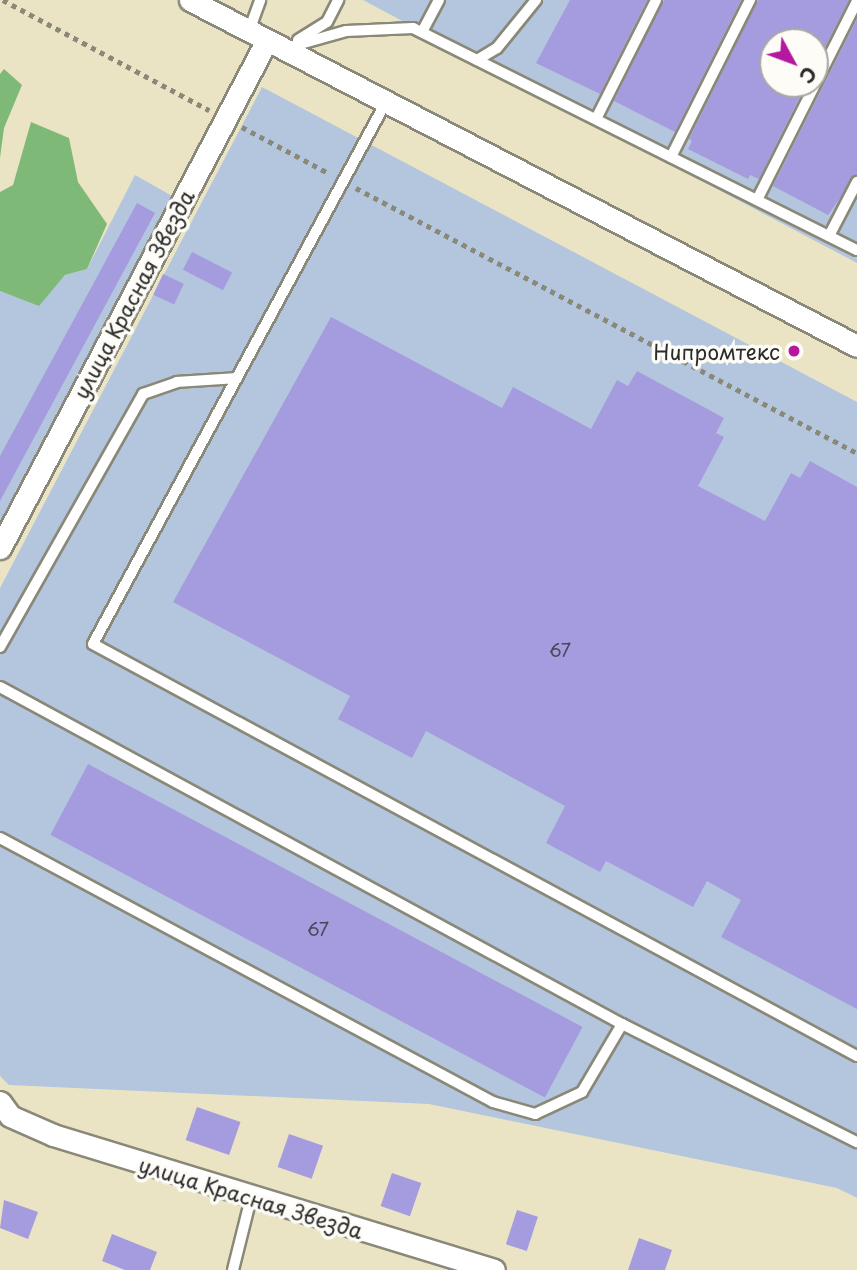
<!DOCTYPE html>
<meta charset="utf-8">
<style>
body{margin:0}
#map{position:relative;width:857px;height:1270px;overflow:hidden;background:#eae4c5;font-family:"Playpen Sans",sans-serif}
div>[style]{position:absolute}
[style*='--x']{left:calc(var(--x)*1px);top:calc(var(--y)*1px);width:calc(var(--w)*1px);rotate:calc(var(--a)*1deg)}
.industrial>*{inset:0;background:#b4c6de}
.forest>*{inset:0;background:#7fb977}
.building>*{inset:0;background:#a59bdf;transform-origin:0 0}
.path>*{height:4.5px;margin-top:-2.25px;transform-origin:0;background:repeating-linear-gradient(90deg,#8a8878 0 5px,transparent 0 10px)}
.roads{filter:drop-shadow(2px 0 #8a8878) drop-shadow(-2px 0 #8a8878) drop-shadow(0 2px #8a8878) drop-shadow(0 -2px #8a8878)}
.lane>*{height:10px;margin:-5px;padding:0 5px;transform-origin:5px;border-radius:5px;background:#fff}
.street>*{height:21px;margin:-10.5px;padding:0 10.5px;transform-origin:10.5px;border-radius:10.5px;background:#fff}
.dots>*{width:19px;height:19px;translate:-50% -50%;box-sizing:border-box;border:4px solid #fdfcf7;border-radius:50%}
span{translate:-50% -50%;white-space:nowrap;text-align:center;line-height:1.15;-webkit-text-stroke:7px #fdfcf7;paint-order:stroke}
.number-label{font-size:18px;color:#4a4758}
.number-label span{-webkit-text-stroke-width:0}
.street-label{font-size:21px;color:#2b2b2b}
.poi-label{font-size:21px;color:#2b2b2b}
.right{translate:-100% -50%;text-align:right}
.north{position:absolute;left:759px;top:28px;width:70px;height:70px;box-sizing:border-box;background:#fdfcf7;border:2px solid #a9a8a5;border-radius:50%;rotate:131deg;font-size:19px;font-weight:700;line-height:28px;text-align:center;color:#2b2b2b}
.north::after{content:'';display:block;margin:auto;width:24px;height:32px;background:#b5179e;clip-path:polygon(50% 0,100% 100%,50% 72%,0 100%)}
</style>
<div id="map">
<div class="industrial">
<i style="clip-path:polygon(evenodd,363px 0,857px 0,857px 263px,766px 215px,363px 0,773px 42px,815px 42px,815px 84px,773px 84px,773px 42px)"></i>
<i style="clip-path:polygon(262px 87px,857px 402px,857px 1198px,837px 1188px,429px 1104px,9px 1085px,0 1076px,0 588px)"></i>
<i style="clip-path:polygon(135px 175px,174px 197px,0 528px,0 291px,39px 305px,65px 275px,87px 269px)"></i>
</div>
<div class="forest">
<i style="clip-path:polygon(4px 69px,22px 85px,4px 128px,0 158px,0 74px)"></i>
<i style="clip-path:polygon(31px 122px,69px 138px,78px 182px,107px 224px,87px 269px,65px 275px,39px 306px,0 291px,0 192px,13px 185px)"></i>
</div>
<div class="building">
<i style="clip-path:polygon(570px 0,647px 0,600px 94px,536px 63px)"></i>
<i style="clip-path:polygon(664px 0,741px 0,675px 132px,614px 101px)"></i>
<i style="clip-path:polygon(758px 0,849px 0,815px 67px,815px 42px,773px 42px,773px 84px,806px 84px,759px 179px,750px 175px,748px 179px,688px 149px,692px 141px,689px 139px)"></i>
<i style="clip-path:polygon(857px 19px,857px 174px,828px 215px,773px 186px)"></i>
<i style="clip-path:polygon(137px 203px,155px 213px,0 501px,0 456px)"></i>
<i style="left:192px;top:252px;width:45px;height:20px;rotate:27deg"></i>
<i style="left:163px;top:274px;width:23px;height:23px;rotate:25deg"></i>
<i style="clip-path:polygon(331px 317px,502px 408px,513px 387px,591px 429px,617px 380px,628px 386px,637px 371px,724px 418px,716px 433px,724px 437px,698px 486px,765px 521px,791px 473px,800px 478px,810px 461px,857px 487px,857px 1009px,721px 937px,741px 900px,707px 881px,693px 907px,606px 861px,600px 872px,546px 843px,565px 806px,426px 731px,412px 758px,338px 719px,350px 696px,173px 602px)"></i>
<i style="left:88px;top:764px;width:560px;height:80px;rotate:28deg"></i>
<i style="left:197px;top:1107px;width:46px;height:35px;rotate:19deg"></i>
<i style="left:289px;top:1134px;width:36px;height:35px;rotate:19deg"></i>
<i style="left:392px;top:1173px;width:31px;height:35px;rotate:19deg"></i>
<i style="clip-path:polygon(4px 1200px,38px 1212px,28px 1239px,0 1228px)"></i>
<i style="left:517px;top:1210px;width:22px;height:36px;rotate:18deg"></i>
<i style="clip-path:polygon(112px 1234px,157px 1252px,150px 1270px,125px 1270px,102px 1261px)"></i>
<i style="clip-path:polygon(639px 1238px,672px 1250px,665px 1270px,628px 1270px)"></i>
</div>
<div class="path">
<i style="--x:3;--y:0;--w:234;--a:28.1"></i>
<i style="--x:242;--y:127;--w:100;--a:28.1"></i>
<i style="--x:356;--y:188;--w:567;--a:27.88"></i>
</div>
<div class="roads">
<div class="lane">
<i style="--x:249;--y:31;--w:33;--a:-70"></i>
<i style="--x:422;--y:32;--w:36;--a:-62"></i>
<i style="--x:298;--y:40;--w:34;--a:-32"></i>
<i style="--x:327;--y:22;--w:25;--a:-63"></i>
<i style="--x:286;--y:48;--w:62;--a:-15.8"></i>
<i style="--x:346;--y:31;--w:67;--a:-2.6"></i>
<i style="--x:413;--y:28;--w:496;--a:26.6"></i>
<i style="--x:477;--y:60;--w:23;--a:-31"></i>
<i style="--x:497;--y:48;--w:62;--a:-50.9"></i>
<i style="--x:386;--y:102;--w:616;--a:118.4"></i>
<i style="--x:93;--y:644;--w:868;--a:28.34"></i>
<i style="--x:596;--y:119;--w:133;--a:-63.2"></i>
<i style="--x:671;--y:157;--w:176;--a:-63.3"></i>
<i style="--x:757;--y:200;--w:223;--a:-63.3"></i>
<i style="--x:829;--y:236;--w:61;--a:-62.6"></i>
<i style="--x:0;--y:647;--w:291;--a:-60.5"></i>
<i style="--x:143;--y:394;--w:36;--a:-19"></i>
<i style="--x:177;--y:382;--w:60;--a:-3.8"></i>
<i style="--x:0;--y:687;--w:707;--a:28.45"></i>
<i style="--x:0;--y:838;--w:559;--a:28.17"></i>
<i style="--x:493;--y:1102;--w:44;--a:15.9"></i>
<i style="--x:535;--y:1114;--w:52;--a:-25.1"></i>
<i style="--x:582;--y:1092;--w:79;--a:-59.5"></i>
<i style="--x:622;--y:1024;--w:263;--a:26.7"></i>
<i style="--x:233;--y:1270;--w:74;--a:-76"></i>
</div>
<div class="street">
<i style="--x:190;--y:0;--w:751;--a:27.42"></i>
<i style="--x:0;--y:548;--w:574;--a:-62.27"></i>
<i style="--x:0;--y:1102;--w:17;--a:54"></i>
<i style="--x:10;--y:1116;--w:47;--a:23.8"></i>
<i style="--x:53;--y:1135;--w:461;--a:17"></i>
</div>
</div>
<div class="dots">
<i style="left:794px;top:351px;background:#b5179e"></i>
</div>
<div class="number-label">
<span style="left:560px;top:650px">67</span>
<span style="left:318px;top:929px">67</span>
</div>
<div class="street-label">
<span style="left:133px;top:294px;rotate:-62deg">улица Красная Звезда</span>
<span style="left:251px;top:1197px;rotate:17deg">улица Красная Звезда</span>
</div>
<div class="poi-label">
<span class="right" style="left:780px;top:351px">Нипромтекс</span>
</div>
<div class="north">С</div>
</div>
